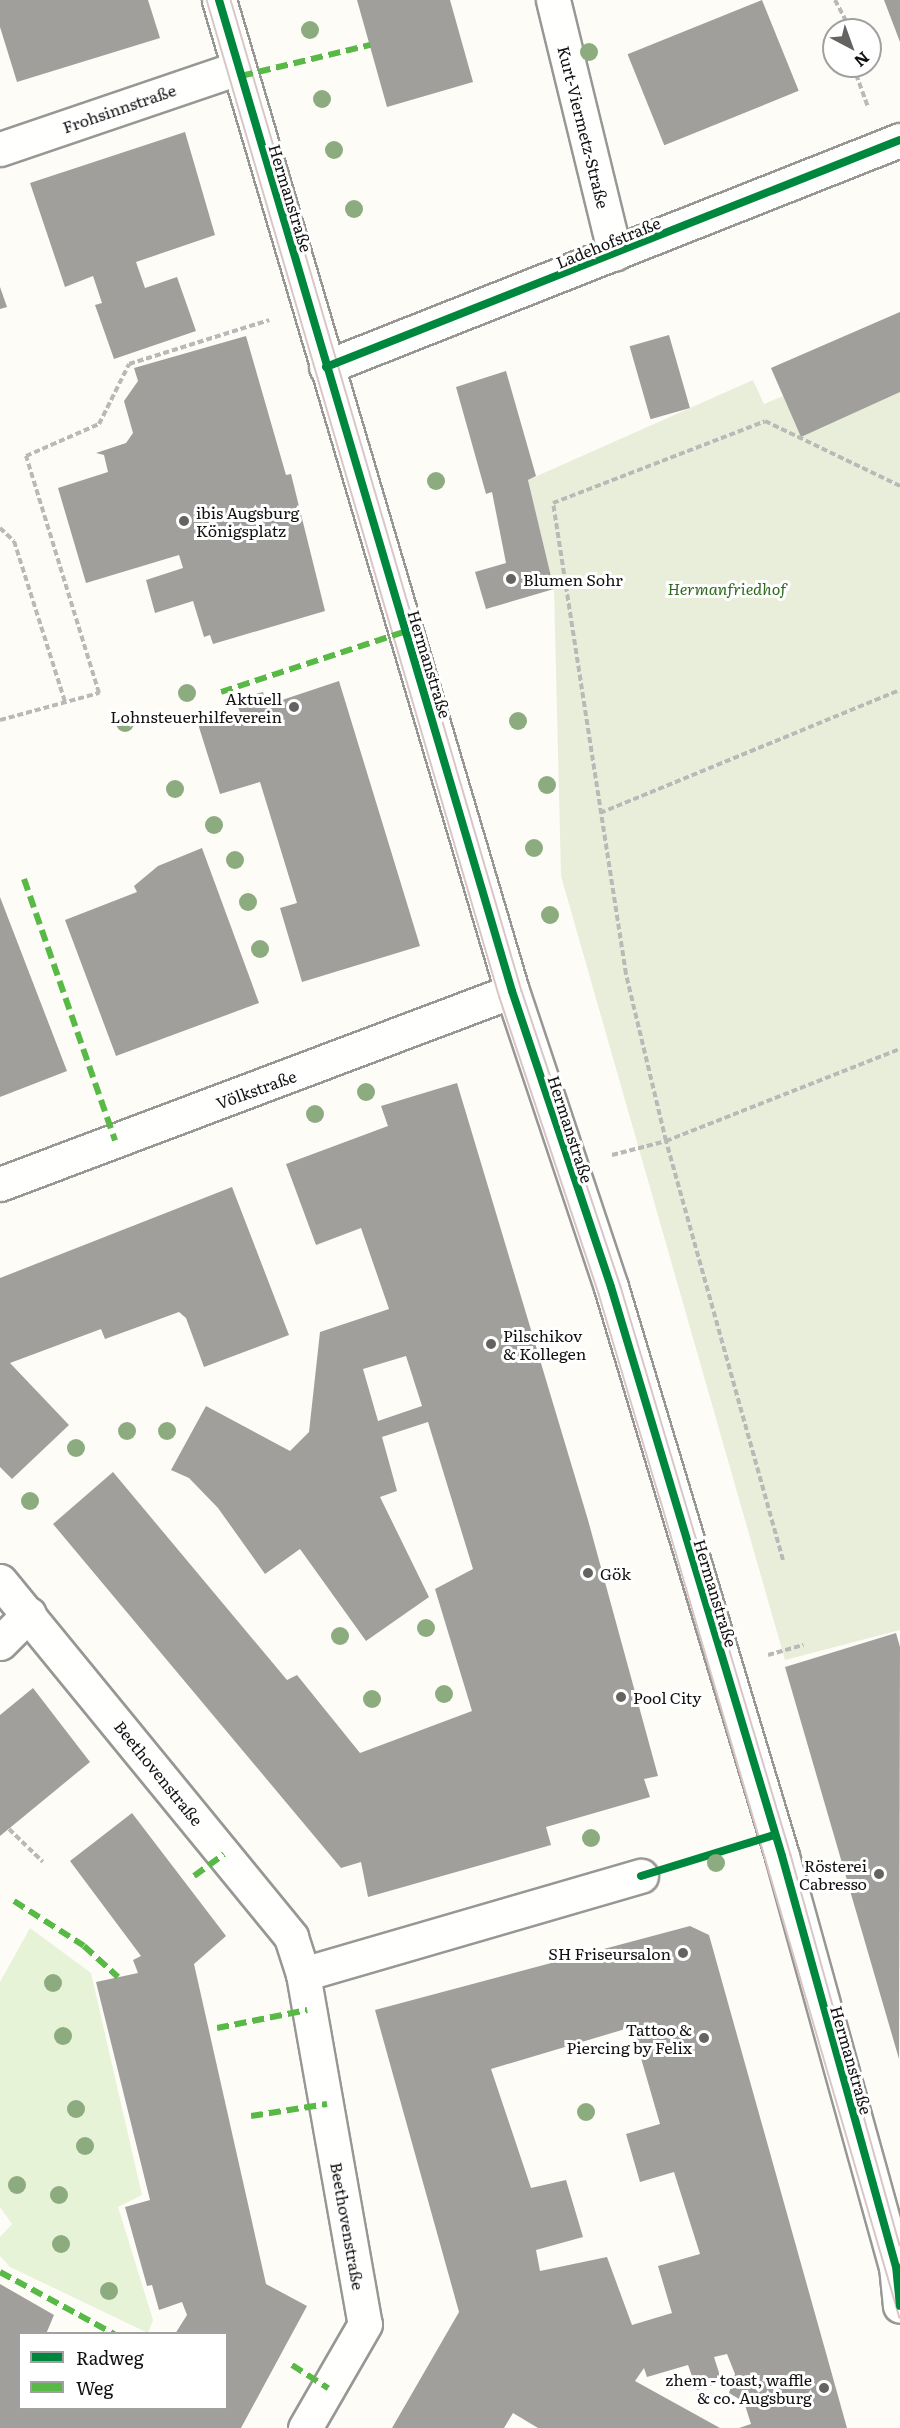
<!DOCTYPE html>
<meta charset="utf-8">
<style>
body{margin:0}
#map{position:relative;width:900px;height:2428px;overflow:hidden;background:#fdfcf7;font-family:Literata,serif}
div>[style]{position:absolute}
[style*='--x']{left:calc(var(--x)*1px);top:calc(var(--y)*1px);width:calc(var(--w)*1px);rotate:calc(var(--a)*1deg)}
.green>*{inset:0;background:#e7f3d7}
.cemetery>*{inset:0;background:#e9eedb}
.building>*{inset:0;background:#a19f9c;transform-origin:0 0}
.path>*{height:4px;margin-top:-2px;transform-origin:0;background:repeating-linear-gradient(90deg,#b9b9b8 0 6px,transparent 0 9px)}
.roads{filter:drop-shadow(2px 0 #979795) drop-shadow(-2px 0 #979795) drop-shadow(0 2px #979795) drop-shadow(0 -2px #979795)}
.minor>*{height:33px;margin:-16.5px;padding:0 16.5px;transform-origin:16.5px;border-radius:16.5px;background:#fffffe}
.tram>*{height:1.5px;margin:-0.75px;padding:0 0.75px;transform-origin:0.75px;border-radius:0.75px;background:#d9c6c7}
.quiet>*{height:6px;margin-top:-3px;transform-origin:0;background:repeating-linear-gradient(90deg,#58b947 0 12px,transparent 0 18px)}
.cycleway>*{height:8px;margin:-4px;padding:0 4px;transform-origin:4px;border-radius:4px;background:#00873e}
.trees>*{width:18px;height:18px;margin:-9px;border-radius:50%;background:#8cac80}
.dots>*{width:16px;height:16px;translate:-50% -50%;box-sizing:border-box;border:3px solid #fff;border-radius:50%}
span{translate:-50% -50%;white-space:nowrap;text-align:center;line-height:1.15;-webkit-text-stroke:6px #fff;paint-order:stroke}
.street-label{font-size:16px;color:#111}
.poi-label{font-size:16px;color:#111}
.left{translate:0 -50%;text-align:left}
.right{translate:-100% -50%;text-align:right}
.park-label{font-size:16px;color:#2f6b1f;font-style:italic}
.legend{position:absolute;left:18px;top:2332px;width:210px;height:78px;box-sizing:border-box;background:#fff;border:2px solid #a0a0a0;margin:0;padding:8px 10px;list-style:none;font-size:18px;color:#111}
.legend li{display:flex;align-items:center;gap:12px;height:30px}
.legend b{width:30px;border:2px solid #a0a0a0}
.north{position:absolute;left:822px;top:18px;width:60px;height:60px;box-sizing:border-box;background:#fff;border:2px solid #a0a0a0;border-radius:50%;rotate:139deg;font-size:16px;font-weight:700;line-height:24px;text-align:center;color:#111}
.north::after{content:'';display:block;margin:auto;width:21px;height:27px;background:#646362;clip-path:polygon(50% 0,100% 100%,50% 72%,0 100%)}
</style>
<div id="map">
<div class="green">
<i style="clip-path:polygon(30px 1928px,91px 1973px,142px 2195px,118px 2207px,153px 2320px,148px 2333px,10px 2267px,0 2256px,0 2237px,12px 2224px,0 2207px,0 1982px)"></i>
</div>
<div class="cemetery">
<i style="clip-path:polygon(900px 312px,900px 1630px,785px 1660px,561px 876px,554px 589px,528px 480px,753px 380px,764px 404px,783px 396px,771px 368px)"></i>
</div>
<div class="building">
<i style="clip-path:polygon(0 0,148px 0,160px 38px,17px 82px,0 27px)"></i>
<i style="clip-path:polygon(357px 0,450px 0,473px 82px,387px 107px)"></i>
<i style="left:762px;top:0;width:98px;height:145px;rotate:68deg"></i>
<i style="clip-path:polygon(884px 0,900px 0,900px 42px)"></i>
<i style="clip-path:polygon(185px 132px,215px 235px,136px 262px,145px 288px,177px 277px,196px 331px,114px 359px,95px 305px,102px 303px,93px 276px,65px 287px,30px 183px)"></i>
<i style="clip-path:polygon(0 287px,7px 307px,0 309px)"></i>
<i style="clip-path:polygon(900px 312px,900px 392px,801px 437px,771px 368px)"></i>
<i style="left:669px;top:335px;width:76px;height:41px;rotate:74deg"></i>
<i style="clip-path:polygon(246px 336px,286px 475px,291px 474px,325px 611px,213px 644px,210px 635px,204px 637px,193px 601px,155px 613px,146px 580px,183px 568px,179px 555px,86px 583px,58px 488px,108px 472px,104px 455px,96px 453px,126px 443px,133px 433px,124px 401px,138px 381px,134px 368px)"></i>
<i style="clip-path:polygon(506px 371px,536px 476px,528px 480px,554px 589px,486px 609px,475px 572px,506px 563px,492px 492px,486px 494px,456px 387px)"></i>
<i style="clip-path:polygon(339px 681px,420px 946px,302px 982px,280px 908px,297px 903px,260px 782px,220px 794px,198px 724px,240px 712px,235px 700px,263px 692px,267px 705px)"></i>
<i style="clip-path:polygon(202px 848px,259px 1003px,116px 1056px,65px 920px,137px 892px,134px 886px,158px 866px)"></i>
<i style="clip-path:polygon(0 897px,67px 1071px,0 1097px)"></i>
<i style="clip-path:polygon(evenodd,457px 1083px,588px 1520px,658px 1776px,644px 1779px,650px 1797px,546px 1827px,551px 1845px,368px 1897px,361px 1862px,341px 1868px,53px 1524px,113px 1472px,287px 1680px,297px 1675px,360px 1753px,472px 1711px,435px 1589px,473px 1569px,428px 1422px,382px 1437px,397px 1491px,380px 1497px,429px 1597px,366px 1641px,300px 1549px,265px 1574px,218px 1508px,189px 1478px,171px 1470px,206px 1406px,290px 1451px,309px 1432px,320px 1332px,389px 1309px,361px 1228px,316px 1245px,286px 1164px,388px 1126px,381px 1106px,457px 1083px,406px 1356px,422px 1406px,378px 1421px,363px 1369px,406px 1356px)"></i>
<i style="clip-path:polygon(232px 1187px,289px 1335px,204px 1367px,186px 1318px,179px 1312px,105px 1339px,101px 1329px,10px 1363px,69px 1425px,12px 1479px,0 1467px,0 1278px)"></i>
<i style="clip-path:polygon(896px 1633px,900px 1647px,899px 2059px,785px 1667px)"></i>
<i style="clip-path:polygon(33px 1688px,90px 1762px,0 1836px,0 1715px)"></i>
<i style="clip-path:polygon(132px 1813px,226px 1936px,194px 1964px,266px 2284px,307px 2306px,241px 2428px,0 2428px,0 2284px,54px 2315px,46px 2334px,20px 2334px,20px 2409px,226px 2409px,226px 2334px,175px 2334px,187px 2315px,182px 2302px,159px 2310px,152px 2285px,147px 2286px,125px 2207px,150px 2200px,96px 1982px,138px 1973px,133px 1960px,141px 1956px,70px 1861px)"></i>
<i style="clip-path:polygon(evenodd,690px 1926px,709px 1935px,847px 2428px,739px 2428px,751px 2424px,744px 2402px,729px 2393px,735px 2374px,727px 2354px,714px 2357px,722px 2382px,697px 2390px,688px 2365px,647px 2377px,644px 2368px,635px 2381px,720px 2428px,538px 2428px,513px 2413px,504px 2428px,392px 2428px,459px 2312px,375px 2010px,690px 1926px,632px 2027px,660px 2124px,626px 2134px,640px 2182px,674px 2172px,700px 2254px,658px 2266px,672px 2313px,632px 2325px,607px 2257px,540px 2271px,536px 2250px,583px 2237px,566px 2180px,531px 2188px,491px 2069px,632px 2027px)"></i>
</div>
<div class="path">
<i style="--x:835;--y:0;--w:34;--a:62"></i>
<i style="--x:853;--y:66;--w:44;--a:69.9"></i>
<i style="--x:0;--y:528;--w:19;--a:43"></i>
<i style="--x:14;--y:541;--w:169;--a:72.4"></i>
<i style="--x:0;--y:720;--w:103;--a:-15.3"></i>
<i style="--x:99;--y:693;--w:248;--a:-107.1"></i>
<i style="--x:26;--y:456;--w:80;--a:-23.7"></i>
<i style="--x:99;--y:424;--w:67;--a:-63.4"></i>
<i style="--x:129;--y:364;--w:147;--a:-17.4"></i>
<i style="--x:600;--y:813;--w:324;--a:-22.3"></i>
<i style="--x:612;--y:1155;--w:56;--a:-14.5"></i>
<i style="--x:666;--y:1141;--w:251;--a:-21.5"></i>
<i style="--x:783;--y:1560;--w:435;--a:-105.6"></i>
<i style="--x:666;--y:1141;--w:172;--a:-103.5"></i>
<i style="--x:626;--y:974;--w:477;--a:-98.8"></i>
<i style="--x:553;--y:503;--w:227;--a:-21.1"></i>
<i style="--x:765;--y:421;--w:150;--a:25.7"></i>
<i style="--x:768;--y:1655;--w:37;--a:-16"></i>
<i style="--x:9;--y:1829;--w:47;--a:44.1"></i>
</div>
<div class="roads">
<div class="minor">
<i style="--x:219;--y:0;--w:1033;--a:73.53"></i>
<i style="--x:512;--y:991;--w:312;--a:71.5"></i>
<i style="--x:611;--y:1287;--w:594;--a:73.27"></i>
<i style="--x:782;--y:1856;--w:426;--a:74.5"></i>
<i style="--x:896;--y:2266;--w:40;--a:84.3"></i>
<i style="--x:553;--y:0;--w:261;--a:76.3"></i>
<i style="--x:0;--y:149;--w:251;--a:-18.8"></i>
<i style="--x:326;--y:367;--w:617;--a:-21.58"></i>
<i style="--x:0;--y:1184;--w:547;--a:-20.65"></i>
<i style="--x:0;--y:1581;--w:460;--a:50.7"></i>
<i style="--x:291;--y:1937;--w:39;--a:72"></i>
<i style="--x:303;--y:1974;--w:355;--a:80"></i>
<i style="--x:365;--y:2324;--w:120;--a:120"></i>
<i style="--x:0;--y:1643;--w:41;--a:-45"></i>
<i style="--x:303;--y:1974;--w:352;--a:-16.2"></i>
</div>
</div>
<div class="tram">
<i style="--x:207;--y:0;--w:1040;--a:73.64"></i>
<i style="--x:500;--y:998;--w:312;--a:71.5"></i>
<i style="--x:599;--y:1294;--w:213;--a:73.4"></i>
<i style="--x:660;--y:1498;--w:854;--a:73.69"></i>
<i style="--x:231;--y:0;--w:1033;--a:73.64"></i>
<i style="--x:522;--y:991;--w:312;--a:71.5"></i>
<i style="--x:621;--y:1287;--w:593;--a:73.34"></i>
<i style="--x:791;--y:1855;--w:405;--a:74.4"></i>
</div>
<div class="quiet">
<i style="--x:241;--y:76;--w:133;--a:-13.5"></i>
<i style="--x:221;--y:692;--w:195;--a:-18.2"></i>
<i style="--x:24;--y:879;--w:277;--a:70.8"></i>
<i style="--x:194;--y:1876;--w:37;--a:-36"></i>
<i style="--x:14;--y:1901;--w:83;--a:32.7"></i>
<i style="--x:84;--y:1946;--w:46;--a:42.4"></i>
<i style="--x:217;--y:2028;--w:92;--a:-11.3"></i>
<i style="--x:251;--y:2116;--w:77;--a:-9"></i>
<i style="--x:0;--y:2272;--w:130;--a:28.5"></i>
<i style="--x:292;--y:2365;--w:43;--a:32.6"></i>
</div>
<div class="cycleway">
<i style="--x:219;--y:0;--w:1033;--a:73.53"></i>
<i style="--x:512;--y:991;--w:312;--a:71.5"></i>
<i style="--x:611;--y:1287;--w:594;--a:73.27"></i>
<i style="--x:782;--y:1856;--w:426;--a:74.5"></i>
<i style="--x:896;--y:2266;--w:40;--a:84.3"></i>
<i style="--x:326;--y:367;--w:617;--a:-21.58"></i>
<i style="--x:641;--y:1876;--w:139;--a:-17.1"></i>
</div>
<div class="trees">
<i style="left:310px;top:30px"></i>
<i style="left:589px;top:52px"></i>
<i style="left:322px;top:99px"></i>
<i style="left:334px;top:150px"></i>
<i style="left:354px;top:209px"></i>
<i style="left:436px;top:481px"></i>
<i style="left:187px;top:693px"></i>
<i style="left:518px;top:721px"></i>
<i style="left:125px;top:723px"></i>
<i style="left:547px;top:785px"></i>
<i style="left:175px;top:789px"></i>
<i style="left:214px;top:825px"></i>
<i style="left:534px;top:848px"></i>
<i style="left:235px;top:860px"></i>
<i style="left:248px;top:902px"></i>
<i style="left:550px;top:915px"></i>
<i style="left:260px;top:949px"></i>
<i style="left:366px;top:1092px"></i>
<i style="left:315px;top:1114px"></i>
<i style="left:127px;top:1431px"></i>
<i style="left:167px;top:1431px"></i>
<i style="left:76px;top:1448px"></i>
<i style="left:30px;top:1501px"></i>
<i style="left:426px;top:1628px"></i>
<i style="left:340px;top:1636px"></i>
<i style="left:444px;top:1694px"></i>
<i style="left:372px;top:1699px"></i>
<i style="left:591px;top:1838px"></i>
<i style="left:716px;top:1863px"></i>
<i style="left:53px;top:1983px"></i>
<i style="left:63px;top:2036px"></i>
<i style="left:76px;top:2109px"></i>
<i style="left:586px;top:2112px"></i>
<i style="left:85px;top:2146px"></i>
<i style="left:17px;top:2185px"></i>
<i style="left:59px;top:2195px"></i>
<i style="left:61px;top:2244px"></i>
<i style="left:109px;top:2291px"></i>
</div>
<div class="dots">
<i style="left:184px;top:521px;background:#646362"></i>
<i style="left:511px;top:579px;background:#646362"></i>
<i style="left:294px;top:707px;background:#646362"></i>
<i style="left:491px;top:1344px;background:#646362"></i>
<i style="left:588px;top:1573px;background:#646362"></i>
<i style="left:621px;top:1697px;background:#646362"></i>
<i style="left:879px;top:1874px;background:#646362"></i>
<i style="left:683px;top:1953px;background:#646362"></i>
<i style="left:704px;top:2038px;background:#646362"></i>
<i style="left:824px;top:2388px;background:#646362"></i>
</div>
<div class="street-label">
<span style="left:119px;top:108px;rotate:-19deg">Frohsinnstraße</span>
<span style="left:584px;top:127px;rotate:76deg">Kurt-Viermetz-Straße</span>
<span style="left:291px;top:198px;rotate:73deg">Hermanstraße</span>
<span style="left:608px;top:242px;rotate:-22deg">Ladehofstraße</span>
<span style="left:430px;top:664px;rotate:73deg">Hermanstraße</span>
<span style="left:256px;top:1089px;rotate:-20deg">Völkstraße</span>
<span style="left:571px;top:1129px;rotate:72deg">Hermanstraße</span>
<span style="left:716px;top:1593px;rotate:73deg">Hermanstraße</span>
<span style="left:159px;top:1773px;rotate:51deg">Beethovenstraße</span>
<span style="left:852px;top:2060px;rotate:74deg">Hermanstraße</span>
<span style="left:348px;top:2226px;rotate:80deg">Beethovenstraße</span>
</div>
<div class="poi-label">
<span class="left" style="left:196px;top:521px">ibis Augsburg<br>Königsplatz</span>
<span class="left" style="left:523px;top:579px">Blumen Sohr</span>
<span class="right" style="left:282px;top:707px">Aktuell<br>Lohnsteuerhilfeverein</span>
<span class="left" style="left:503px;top:1344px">Pilschikov<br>&amp; Kollegen</span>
<span class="left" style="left:600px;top:1573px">Gök</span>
<span class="left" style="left:633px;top:1697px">Pool City</span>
<span class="right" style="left:867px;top:1874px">Rösterei<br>Cabresso</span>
<span class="right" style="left:671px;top:1953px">SH Friseursalon</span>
<span class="right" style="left:692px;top:2038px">Tattoo &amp;<br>Piercing by Felix</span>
<span class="right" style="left:812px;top:2388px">zhem - toast, waffle<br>&amp; co. Augsburg</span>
</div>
<div class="park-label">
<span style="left:727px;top:588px">Hermanfriedhof</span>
</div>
<ul class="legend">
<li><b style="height:8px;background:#00873e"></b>Radweg</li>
<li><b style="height:8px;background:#58b947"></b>Weg</li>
</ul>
<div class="north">N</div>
</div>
